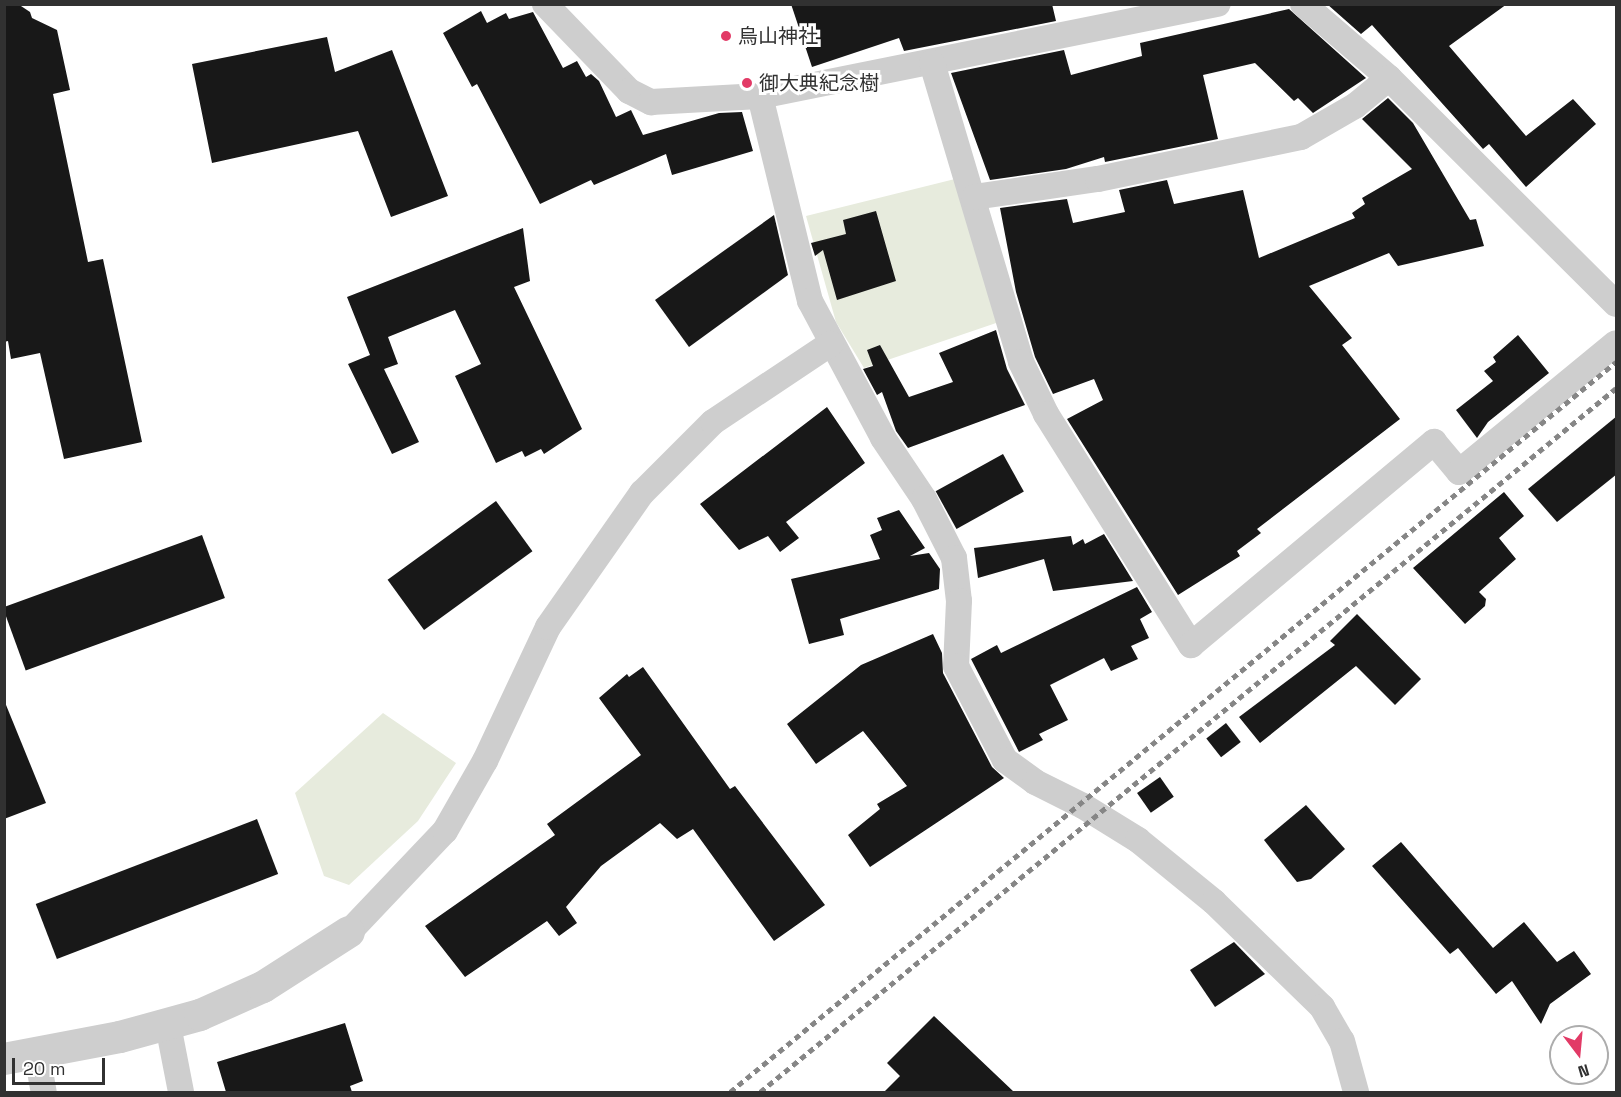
<!DOCTYPE html>
<meta charset="utf-8">
<style>
body{margin:0}
#map{position:relative;width:1621px;height:1097px;overflow:hidden;background:#fff;font-family:"Space Grotesk","Noto Sans JP",sans-serif}
div>[style]{position:absolute}
[style*='--x']{left:calc(var(--x)*1px);top:calc(var(--y)*1px);width:calc(var(--w)*1px);rotate:calc(var(--a)*1deg)}
.green>*{inset:0;background:#e7ebdd}
.building>*{inset:0;background:#181818;transform-origin:0 0}
.minor>*{height:26px;margin:-13px;padding:0 13px;transform-origin:13px;border-radius:13px;background:#cecece}
.tertiary>*{height:32px;margin:-16px;padding:0 16px;transform-origin:16px;border-radius:16px;background:#cecece}
.rail>*{height:4.5px;margin-top:-2.25px;transform-origin:0;background:repeating-linear-gradient(90deg,#868686 0 6px,transparent 0 10.5px)}
.dots>*{width:16px;height:16px;translate:-50% -50%;box-sizing:border-box;border:3px solid #fff;border-radius:50%}
span{translate:-50% -50%;white-space:nowrap;text-align:center;line-height:1.15;-webkit-text-stroke:6px #fff;paint-order:stroke}
.poi-label{font-size:20px;color:#313131}
.left{translate:0 -50%;text-align:left}
.frame{position:absolute;inset:0;border:6px solid #313131;pointer-events:none}
.north{position:absolute;left:1549px;top:1025px;width:60px;height:60px;box-sizing:border-box;background:#fff;border:2px solid #adadad;border-radius:50%;rotate:164deg;font-size:16px;font-weight:700;line-height:24px;text-align:center;color:#313131}
.north::after{content:'';display:block;margin:auto;width:21px;height:27px;background:#e23a66;clip-path:polygon(50% 0,100% 100%,50% 72%,0 100%)}
.scale{position:absolute;left:12px;top:1058px;width:93px;height:27px;box-sizing:border-box;border:3px solid #313131;border-top:0;padding-left:8px;font-size:18px;line-height:21px;white-space:nowrap;color:#313131;-webkit-text-stroke:4px #fff;paint-order:stroke}
</style>
<div id="map">
<div class="green">
<i style="clip-path:polygon(963px 177px,1002px 321px,864px 368px,836px 322px,806px 216px)"></i>
<i style="clip-path:polygon(383px 713px,456px 763px,418px 821px,349px 885px,324px 876px,295px 793px)"></i>
</div>
<div class="building">
<i style="clip-path:polygon(4px 4px,18px 4px,30px 12px,32px 18px,57px 30px,70px 90px,53px 94px,88px 262px,103px 259px,142px 442px,64px 459px,40px 353px,11px 359px,8px 341px,4px 342px)"></i>
<i style="clip-path:polygon(791px 4px,1052px 4px,1056px 21px,904px 51px,899px 38px,812px 67px)"></i>
<i style="clip-path:polygon(1327px 4px,1507px 4px,1449px 46px,1526px 136px,1573px 99px,1596px 124px,1526px 187px,1489px 144px,1483px 149px,1372px 25px,1361px 34px)"></i>
<i style="clip-path:polygon(1289px 9px,1366px 78px,1313px 113px,1298px 98px,1294px 101px,1255px 63px,1203px 75px,1218px 139px,1105px 162px,1104px 157px,1066px 169px,990px 180px,951px 73px,1064px 50px,1071px 75px,1142px 56px,1140px 43px)"></i>
<i style="clip-path:polygon(481px 11px,487px 23px,506px 13px,509px 19px,533px 12px,563px 68px,577px 61px,586px 77px,591px 74px,599px 81px,616px 117px,631px 110px,643px 135px,719px 113px,742px 112px,753px 151px,672px 175px,666px 154px,594px 185px,591px 180px,540px 204px,477px 84px,472px 87px,443px 33px)"></i>
<i style="clip-path:polygon(327px 37px,335px 72px,392px 50px,448px 196px,391px 217px,358px 131px,212px 163px,192px 64px)"></i>
<i style="clip-path:polygon(1388px 98px,1413px 123px,1470px 220px,1476px 219px,1484px 246px,1398px 266px,1389px 253px,1309px 286px,1352px 338px,1342px 345px,1400px 419px,1257px 529px,1261px 533px,1237px 551px,1240px 556px,1178px 595px,1067px 419px,1103px 400px,1094px 379px,1053px 394px,1035px 357px,1016px 292px,1000px 208px,1067px 199px,1073px 223px,1125px 212px,1119px 190px,1167px 180px,1174px 204px,1243px 190px,1259px 258px,1355px 218px,1352px 213px,1365px 204px,1362px 198px,1412px 169px,1362px 119px)"></i>
<i style="clip-path:polygon(876px 211px,896px 281px,837px 300px,823px 250px,815px 256px,811px 243px,846px 234px,843px 220px)"></i>
<i style="clip-path:polygon(774px 215px,788px 275px,689px 347px,655px 300px)"></i>
<i style="clip-path:polygon(523px 228px,530px 281px,514px 287px,582px 429px,544px 454px,541px 449px,525px 457px,522px 451px,496px 463px,455px 376px,481px 364px,455px 310px,388px 337px,398px 364px,384px 369px,419px 442px,392px 454px,348px 364px,370px 355px,347px 297px)"></i>
<i style="clip-path:polygon(996px 330px,1007px 369px,1025px 405px,908px 448px,896px 431px,882px 392px,877px 395px,863px 369px,873px 366px,867px 350px,880px 345px,909px 397px,953px 382px,939px 353px)"></i>
<i style="clip-path:polygon(1518px 335px,1549px 373px,1488px 422px,1477px 438px,1456px 410px,1493px 381px,1484px 371px,1496px 362px,1493px 357px)"></i>
<i style="clip-path:polygon(827px 407px,865px 463px,786px 522px,799px 538px,780px 552px,768px 536px,739px 550px,700px 504px)"></i>
<i style="clip-path:polygon(1617px 416px,1617px 474px,1557px 522px,1528px 489px)"></i>
<i style="left:1003px;top:454px;width:43px;height:77px;rotate:61deg"></i>
<i style="clip-path:polygon(1504px 492px,1524px 516px,1499px 538px,1516px 559px,1479px 592px,1486px 599px,1485px 606px,1465px 624px,1413px 568px)"></i>
<i style="left:496px;top:501px;width:62px;height:134px;rotate:54deg"></i>
<i style="clip-path:polygon(899px 510px,925px 548px,910px 556px,929px 553px,940px 569px,939px 589px,840px 619px,844px 635px,809px 644px,791px 579px,880px 559px,870px 535px,882px 530px,877px 518px)"></i>
<i style="clip-path:polygon(1104px 534px,1133px 581px,1053px 591px,1044px 559px,978px 578px,974px 548px,1071px 536px,1073px 545px,1083px 539px,1085px 544px)"></i>
<i style="left:202px;top:535px;width:67px;height:212px;rotate:70deg"></i>
<i style="clip-path:polygon(1137px 587px,1152px 612px,1140px 619px,1149px 638px,1131px 646px,1138px 659px,1111px 671px,1104px 658px,1050px 685px,1068px 720px,1039px 734px,1043px 740px,1019px 752px,971px 659px,997px 645px,1001px 653px)"></i>
<i style="clip-path:polygon(1357px 614px,1421px 679px,1395px 705px,1356px 666px,1260px 743px,1239px 717px,1335px 645px,1330px 641px)"></i>
<i style="clip-path:polygon(933px 634px,942px 653px,943px 673px,992px 767px,1004px 778px,870px 867px,848px 835px,880px 809px,877px 804px,907px 786px,863px 731px,816px 764px,787px 724px,861px 665px)"></i>
<i style="clip-path:polygon(643px 667px,730px 789px,735px 786px,825px 905px,774px 941px,693px 829px,677px 839px,660px 823px,601px 866px,566px 907px,577px 923px,559px 936px,547px 921px,465px 977px,425px 926px,555px 835px,547px 824px,641px 755px,599px 698px,627px 674px,629px 677px)"></i>
<i style="clip-path:polygon(4px 700px,46px 803px,4px 819px)"></i>
<i style="left:1226px;top:723px;width:24px;height:25px;rotate:52deg"></i>
<i style="left:1160px;top:777px;width:24px;height:28px;rotate:55deg"></i>
<i style="clip-path:polygon(1306px 805px,1345px 849px,1311px 879px,1297px 882px,1264px 840px)"></i>
<i style="left:257px;top:819px;width:59px;height:237px;rotate:69deg"></i>
<i style="clip-path:polygon(1401px 842px,1493px 948px,1524px 922px,1557px 962px,1574px 951px,1591px 974px,1550px 1004px,1541px 1024px,1512px 981px,1496px 994px,1458px 948px,1450px 954px,1372px 866px)"></i>
<i style="clip-path:polygon(1234px 942px,1265px 974px,1215px 1007px,1190px 970px)"></i>
<i style="clip-path:polygon(934px 1016px,1014px 1092px,884px 1092px,900px 1076px,887px 1063px)"></i>
<i style="clip-path:polygon(345px 1023px,363px 1081px,350px 1086px,352px 1092px,226px 1092px,217px 1062px)"></i>
</div>
<div class="minor">
<i style="--x:545;--y:4;--w:121;--a:46"></i>
<i style="--x:629;--y:91;--w:25;--a:27"></i>
<i style="--x:651;--y:102;--w:109;--a:-3.2"></i>
<i style="--x:760;--y:96;--w:467;--a:-11.4"></i>
<i style="--x:1303;--y:4;--w:113;--a:40.7"></i>
<i style="--x:1389;--y:78;--w:320;--a:44.9"></i>
<i style="--x:932;--y:63;--w:312;--a:73.4"></i>
<i style="--x:1021;--y:362;--w:58;--a:64.3"></i>
<i style="--x:1046;--y:414;--w:273;--a:57.9"></i>
<i style="--x:1191;--y:645;--w:317;--a:-39.9"></i>
<i style="--x:1434;--y:442;--w:39;--a:50"></i>
<i style="--x:1459;--y:472;--w:203;--a:-39.4"></i>
<i style="--x:760;--y:96;--w:211;--a:76.3"></i>
<i style="--x:810;--y:301;--w:155;--a:61.9"></i>
<i style="--x:883;--y:438;--w:73;--a:56.1"></i>
<i style="--x:924;--y:499;--w:66;--a:63"></i>
<i style="--x:954;--y:558;--w:43;--a:83.4"></i>
<i style="--x:959;--y:601;--w:65;--a:92.6"></i>
<i style="--x:956;--y:666;--w:106;--a:62.5"></i>
<i style="--x:1005;--y:760;--w:37;--a:36"></i>
<i style="--x:1035;--y:782;--w:54;--a:26.6"></i>
<i style="--x:1083;--y:806;--w:65;--a:31.7"></i>
<i style="--x:1138;--y:840;--w:98;--a:39.2"></i>
<i style="--x:1214;--y:902;--w:151;--a:44.2"></i>
<i style="--x:1322;--y:1007;--w:39;--a:60"></i>
<i style="--x:1342;--y:1041;--w:53;--a:74.6"></i>
<i style="--x:974;--y:197;--w:125;--a:-8.3"></i>
<i style="--x:1098;--y:179;--w:207;--a:-11.7"></i>
<i style="--x:1301;--y:137;--w:62;--a:-29.9"></i>
<i style="--x:1355;--y:106;--w:44;--a:-39.5"></i>
<i style="--x:349;--y:932;--w:139;--a:-46.5"></i>
<i style="--x:445;--y:831;--w:81;--a:-60.3"></i>
<i style="--x:485;--y:761;--w:148;--a:-64.8"></i>
<i style="--x:548;--y:627;--w:164;--a:-55"></i>
<i style="--x:642;--y:493;--w:100;--a:-45"></i>
<i style="--x:713;--y:422;--w:141;--a:-33.7"></i>
<i style="--x:168;--y:1025;--w:68;--a:79"></i>
<i style="--x:37;--y:1054;--w:39;--a:80"></i>
</div>
<div class="tertiary">
<i style="--x:4;--y:1059;--w:118;--a:-10.7"></i>
<i style="--x:120;--y:1037;--w:83;--a:-15.4"></i>
<i style="--x:200;--y:1015;--w:69;--a:-24"></i>
<i style="--x:263;--y:987;--w:102;--a:-32.6"></i>
</div>
<div class="rail">
<i style="--x:730;--y:1092;--w:1148;--a:-39.49"></i>
<i style="--x:760;--y:1092;--w:1108;--a:-39.43"></i>
</div>
<div class="dots">
<i style="left:726px;top:36px;background:#e23a66"></i>
<i style="left:747px;top:83px;background:#e23a66"></i>
</div>
<div class="poi-label">
<span class="left" style="left:738px;top:36px">烏山神社</span>
<span class="left" style="left:759px;top:83px">御大典紀念樹</span>
</div>
<div class="frame"></div>
<div class="north">N</div>
<div class="scale">20 m</div>
</div>
